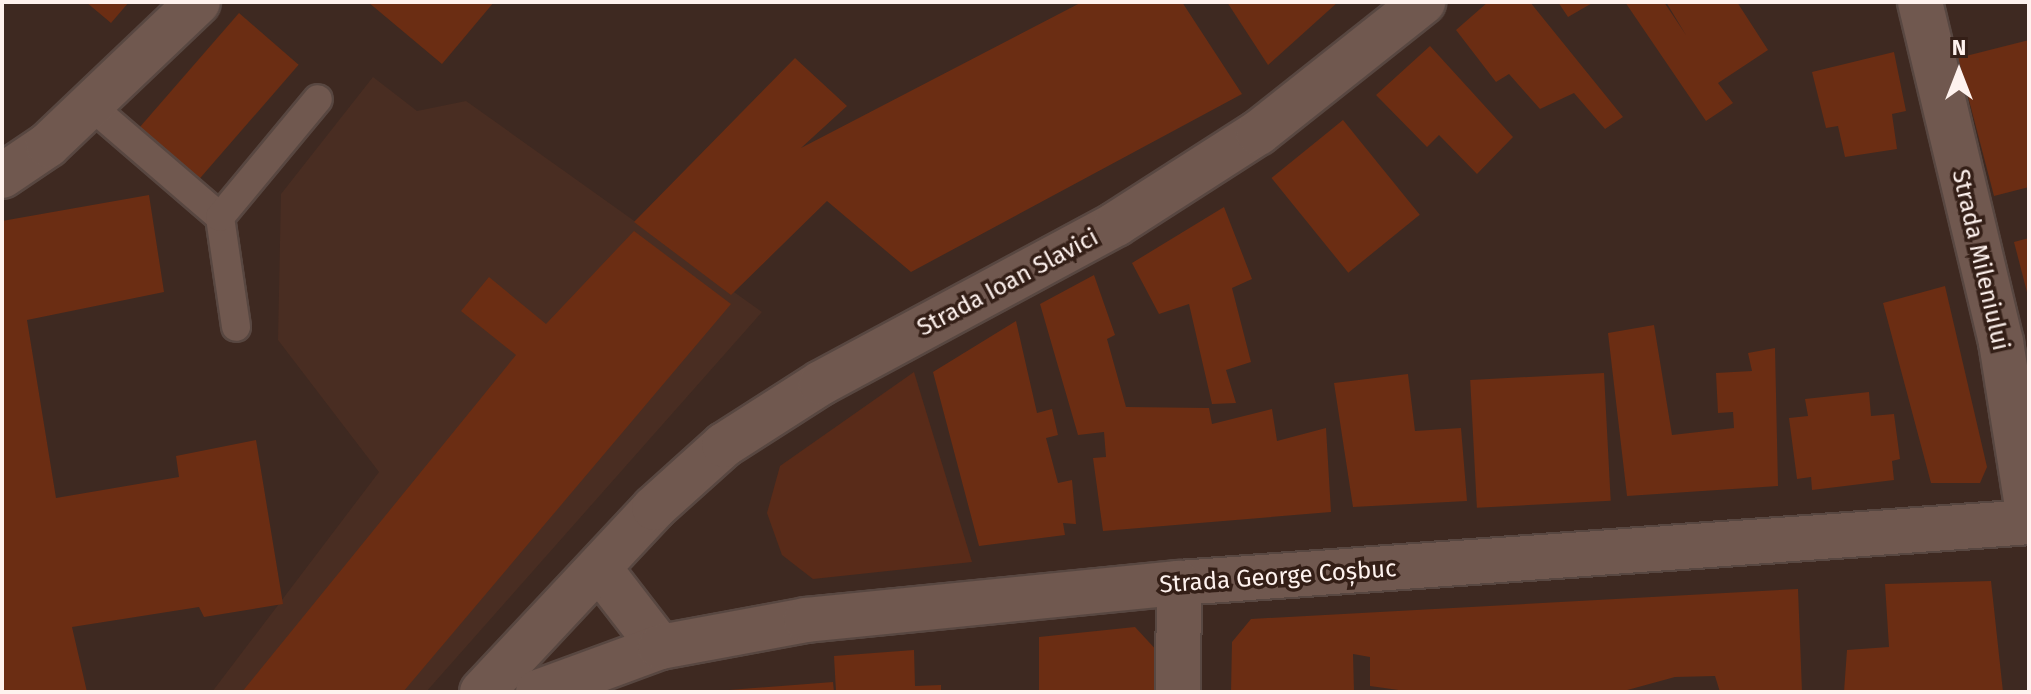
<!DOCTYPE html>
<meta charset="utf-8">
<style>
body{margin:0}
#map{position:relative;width:2031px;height:694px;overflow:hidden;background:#3e2921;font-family:"Fira Sans",sans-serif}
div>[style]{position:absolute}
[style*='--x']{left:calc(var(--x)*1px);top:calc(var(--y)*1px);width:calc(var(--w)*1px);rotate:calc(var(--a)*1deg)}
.built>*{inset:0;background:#492d22}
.green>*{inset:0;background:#592b19}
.building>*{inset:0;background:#6b2d13;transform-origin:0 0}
.roads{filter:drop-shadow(2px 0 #584741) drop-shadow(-2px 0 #584741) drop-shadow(0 2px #584741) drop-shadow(0 -2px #584741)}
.service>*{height:28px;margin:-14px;padding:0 14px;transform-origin:14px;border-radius:14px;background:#70584f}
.minor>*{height:44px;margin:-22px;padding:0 22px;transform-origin:22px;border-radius:22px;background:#70584f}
span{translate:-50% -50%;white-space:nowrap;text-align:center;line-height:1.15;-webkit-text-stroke:7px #341f17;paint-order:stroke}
.street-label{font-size:24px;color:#fef2ee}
.frame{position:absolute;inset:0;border:4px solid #fef2ee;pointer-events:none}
.north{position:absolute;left:1919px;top:32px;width:80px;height:80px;-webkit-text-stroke:6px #341f17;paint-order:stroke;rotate:0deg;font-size:22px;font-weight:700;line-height:32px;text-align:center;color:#fef2ee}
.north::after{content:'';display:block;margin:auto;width:28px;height:36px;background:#fef2ee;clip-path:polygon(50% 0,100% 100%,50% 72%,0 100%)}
</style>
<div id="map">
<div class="built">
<i style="clip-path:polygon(373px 77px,417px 111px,466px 101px,762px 312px,426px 692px,212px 692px,379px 472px,278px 340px,281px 194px)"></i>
</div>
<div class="green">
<i style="clip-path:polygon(914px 372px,972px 562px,813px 579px,782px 555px,767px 513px,780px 466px)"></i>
</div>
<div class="building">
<i style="clip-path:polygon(86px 2px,129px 2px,111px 23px)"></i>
<i style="clip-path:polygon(368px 2px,494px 2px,442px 64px)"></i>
<i style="clip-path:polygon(1082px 2px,1182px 2px,1242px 94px,911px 272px,827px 201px,731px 295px,634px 222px,795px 58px,847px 106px,801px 148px)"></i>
<i style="clip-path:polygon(1227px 2px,1338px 2px,1268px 65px)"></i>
<i style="clip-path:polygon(1488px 2px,1530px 2px,1623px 117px,1605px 129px,1574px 93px,1540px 109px,1509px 74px,1496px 82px,1456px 30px)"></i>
<i style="clip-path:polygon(1558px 2px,1594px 2px,1568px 17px)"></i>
<i style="clip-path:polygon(1625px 2px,1664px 2px,1686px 35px,1666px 2px,1737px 2px,1768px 50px,1718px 83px,1733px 103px,1706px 121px)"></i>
<i style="left:239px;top:13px;width:79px;height:152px;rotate:41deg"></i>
<i style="clip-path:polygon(2029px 40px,2029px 187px,1994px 196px,1958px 58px)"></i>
<i style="clip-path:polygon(1430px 46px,1513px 137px,1477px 174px,1439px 135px,1427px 147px,1376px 95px)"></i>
<i style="clip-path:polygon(1894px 52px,1906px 111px,1892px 114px,1897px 149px,1845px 157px,1838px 126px,1826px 128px,1812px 72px)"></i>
<i style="left:1343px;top:120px;width:122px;height:92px;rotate:51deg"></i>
<i style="clip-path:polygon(149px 195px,164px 292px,27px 320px,56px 498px,179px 477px,176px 456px,256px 440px,283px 604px,204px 617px,199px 607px,72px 627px,87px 692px,2px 692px,2px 221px)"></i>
<i style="clip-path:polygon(1224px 207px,1252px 279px,1232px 288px,1251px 362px,1226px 370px,1236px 403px,1212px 404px,1189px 304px,1159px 314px,1132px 263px)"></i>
<i style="clip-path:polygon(634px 231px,731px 304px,403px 692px,242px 692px,516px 355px,461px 311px,489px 277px,546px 324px)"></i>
<i style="clip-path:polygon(2029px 238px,2029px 296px,2028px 296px,2014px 242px)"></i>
<i style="clip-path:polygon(1094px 275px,1115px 335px,1107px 339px,1126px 407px,1209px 408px,1212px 424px,1272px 409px,1277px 441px,1326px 428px,1331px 512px,1103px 531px,1093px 458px,1106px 457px,1104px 432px,1078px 435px,1040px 304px)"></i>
<i style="clip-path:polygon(1945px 286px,1987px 467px,1980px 483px,1931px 483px,1883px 303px)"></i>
<i style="clip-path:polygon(1016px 321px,1037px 413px,1052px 409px,1058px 435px,1046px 438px,1058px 483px,1072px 480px,1076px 524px,1063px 523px,1065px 535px,979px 546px,933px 372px)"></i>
<i style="clip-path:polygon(1654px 325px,1672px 435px,1734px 428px,1733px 412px,1718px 413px,1716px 373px,1752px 371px,1748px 353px,1775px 348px,1778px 486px,1627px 496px,1608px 333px)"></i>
<i style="left:1604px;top:373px;width:128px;height:134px;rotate:87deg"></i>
<i style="clip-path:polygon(1408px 374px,1415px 431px,1461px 428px,1467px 501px,1353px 507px,1334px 383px)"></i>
<i style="clip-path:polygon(1869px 392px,1871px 416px,1894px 414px,1900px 459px,1892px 461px,1894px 480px,1812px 490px,1811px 477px,1797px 479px,1789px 418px,1808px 416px,1805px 399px)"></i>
<i style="clip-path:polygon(1991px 581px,2003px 692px,1844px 692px,1847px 650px,1889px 647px,1885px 584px)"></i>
<i style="clip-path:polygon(1798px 589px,1802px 692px,1720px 692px,1715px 676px,1675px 677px,1620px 692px,1413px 692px,1370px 686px,1370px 657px,1353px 654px,1354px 692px,1231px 692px,1232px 642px,1251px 619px)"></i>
<i style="clip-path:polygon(1135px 627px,1160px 654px,1157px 692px,1039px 692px,1039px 637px)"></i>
<i style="clip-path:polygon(914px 650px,915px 686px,941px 685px,941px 692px,836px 692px,834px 656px)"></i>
<i style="clip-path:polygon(833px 682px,834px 692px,730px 692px,729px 690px)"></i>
</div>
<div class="roads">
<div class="service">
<i style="--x:91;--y:106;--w:170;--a:40.7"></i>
<i style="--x:220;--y:217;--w:111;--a:81.7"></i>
<i style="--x:220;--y:217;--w:153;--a:-50.3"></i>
</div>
<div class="minor">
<i style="--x:1920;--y:2;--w:350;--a:76.6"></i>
<i style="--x:2001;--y:342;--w:179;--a:81"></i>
<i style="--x:2;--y:176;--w:55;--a:-34"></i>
<i style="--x:48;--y:145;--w:207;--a:-43.6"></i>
<i style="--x:599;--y:568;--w:100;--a:52.3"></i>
<i style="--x:482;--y:692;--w:252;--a:-46.9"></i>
<i style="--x:654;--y:508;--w:94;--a:-42"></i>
<i style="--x:724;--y:445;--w:115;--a:-32.6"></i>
<i style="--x:821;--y:383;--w:335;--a:-28.3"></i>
<i style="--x:1116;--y:224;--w:169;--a:-32.7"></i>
<i style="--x:1258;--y:133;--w:211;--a:-38.4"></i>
<i style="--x:538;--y:692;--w:130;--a:-20.2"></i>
<i style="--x:660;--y:647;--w:148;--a:-10.5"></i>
<i style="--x:806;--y:620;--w:375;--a:-5.7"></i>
<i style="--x:1179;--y:583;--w:852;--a:-4.1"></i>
<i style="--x:1178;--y:692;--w:109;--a:-89.5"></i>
</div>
</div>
<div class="street-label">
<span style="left:1980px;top:260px;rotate:77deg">Strada Mileniului</span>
<span style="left:1008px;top:283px;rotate:-28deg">Strada Ioan Slavici</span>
<span style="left:1278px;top:577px;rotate:-4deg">Strada George Coșbuc</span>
</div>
<div class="frame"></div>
<div class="north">N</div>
</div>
